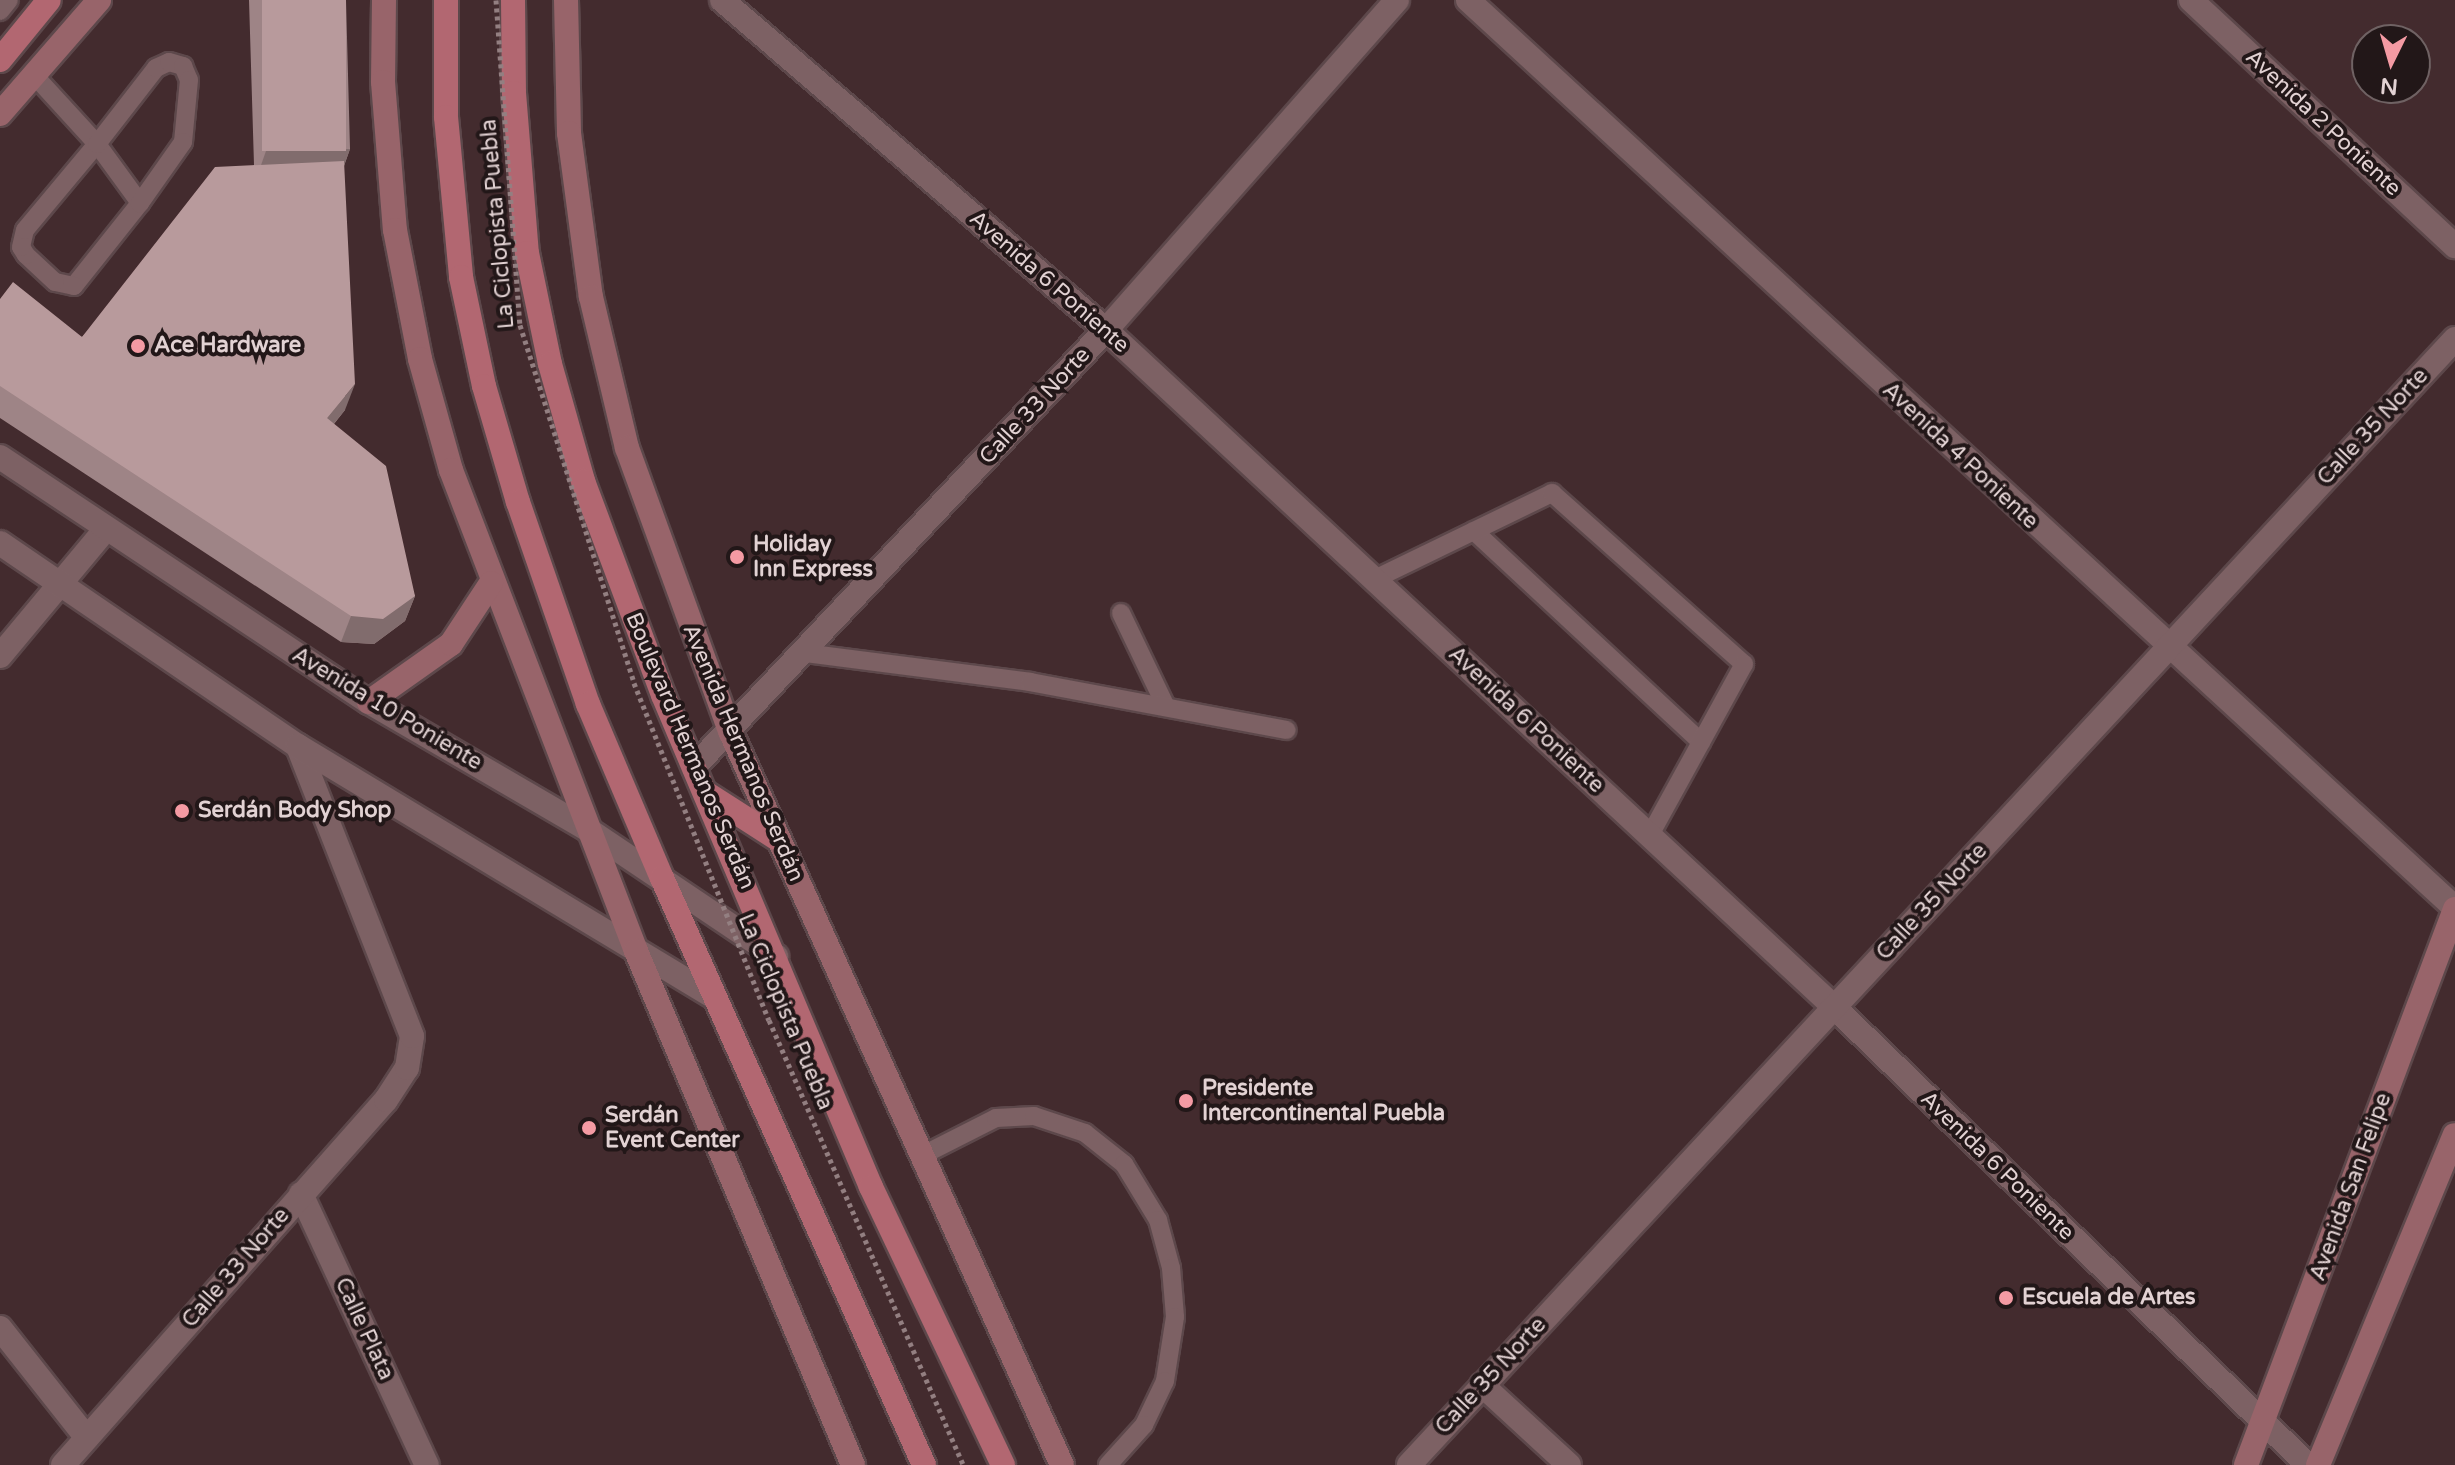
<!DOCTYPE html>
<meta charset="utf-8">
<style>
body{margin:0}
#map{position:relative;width:2455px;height:1465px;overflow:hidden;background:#432b2e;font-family:"Varela Round",sans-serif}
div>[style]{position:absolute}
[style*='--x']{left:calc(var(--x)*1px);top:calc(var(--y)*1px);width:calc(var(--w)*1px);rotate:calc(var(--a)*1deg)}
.roads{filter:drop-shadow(2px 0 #5d484b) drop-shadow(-2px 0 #5d484b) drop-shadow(0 2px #5d484b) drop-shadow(0 -2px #5d484b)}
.service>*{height:18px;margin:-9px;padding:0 9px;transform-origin:9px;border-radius:9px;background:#7d6164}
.minor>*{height:24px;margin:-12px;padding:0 12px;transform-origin:12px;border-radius:12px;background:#7d6164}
.tertiary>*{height:24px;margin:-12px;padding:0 12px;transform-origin:12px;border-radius:12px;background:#7d6164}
.secondary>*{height:24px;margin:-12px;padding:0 12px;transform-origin:12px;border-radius:12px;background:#98646a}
.primary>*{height:24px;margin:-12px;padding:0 12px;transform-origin:12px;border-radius:12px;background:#b26771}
.path-bridge>*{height:5px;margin-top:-2.5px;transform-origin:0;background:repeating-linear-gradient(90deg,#937f81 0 4px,transparent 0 8px)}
.wall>*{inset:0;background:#9e8486}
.shaded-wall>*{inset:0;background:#816c6d}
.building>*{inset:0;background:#b89a9c;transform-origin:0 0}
.dots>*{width:22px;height:22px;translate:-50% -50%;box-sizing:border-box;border:4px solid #221718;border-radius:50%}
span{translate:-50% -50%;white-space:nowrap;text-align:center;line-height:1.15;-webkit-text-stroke:8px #221718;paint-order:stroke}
.street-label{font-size:22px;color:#e2d2d3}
.poi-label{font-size:22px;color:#e2d2d3;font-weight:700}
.left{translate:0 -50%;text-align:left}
.north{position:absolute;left:2351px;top:24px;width:80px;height:80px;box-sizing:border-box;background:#221718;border:2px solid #6f6263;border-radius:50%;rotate:185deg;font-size:22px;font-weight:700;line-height:32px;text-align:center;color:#e2d2d3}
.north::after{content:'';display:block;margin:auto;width:28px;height:36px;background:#f49aa3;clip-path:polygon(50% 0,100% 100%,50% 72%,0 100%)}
</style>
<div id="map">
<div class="roads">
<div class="service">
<i style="--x:0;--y:11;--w:14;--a:-51"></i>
<i style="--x:34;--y:75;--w:93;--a:47.6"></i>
<i style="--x:97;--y:144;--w:73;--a:53.9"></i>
<i style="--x:140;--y:203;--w:106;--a:128.5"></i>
<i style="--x:74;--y:286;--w:19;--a:-168"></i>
<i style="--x:55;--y:282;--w:40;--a:-137"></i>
<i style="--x:26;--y:255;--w:9;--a:-122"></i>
<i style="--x:21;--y:247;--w:17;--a:-77"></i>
<i style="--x:25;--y:230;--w:112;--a:-50.1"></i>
<i style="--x:97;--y:144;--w:96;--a:-52.2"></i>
<i style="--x:156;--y:68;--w:14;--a:-25"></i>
<i style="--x:169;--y:62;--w:15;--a:16"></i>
<i style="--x:183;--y:66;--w:15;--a:67"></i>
<i style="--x:189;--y:80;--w:62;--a:95.5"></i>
<i style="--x:183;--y:142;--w:75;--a:125.2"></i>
<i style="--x:1474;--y:531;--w:310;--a:42.9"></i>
<i style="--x:1375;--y:579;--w:197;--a:-25.9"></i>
<i style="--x:1552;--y:493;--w:257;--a:41.7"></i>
<i style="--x:1744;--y:664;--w:195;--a:118.8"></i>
<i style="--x:1121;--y:613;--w:104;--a:64.4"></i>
<i style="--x:805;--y:653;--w:227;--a:7.3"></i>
<i style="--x:1030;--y:682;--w:261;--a:10.6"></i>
<i style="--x:921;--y:1156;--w:84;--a:-26.9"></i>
<i style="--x:996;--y:1118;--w:38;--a:-3"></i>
<i style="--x:1034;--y:1116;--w:54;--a:18.4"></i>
<i style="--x:1085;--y:1133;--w:50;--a:38.5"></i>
<i style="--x:1124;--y:1164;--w:66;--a:58.7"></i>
<i style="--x:1158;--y:1220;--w:50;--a:74.8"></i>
<i style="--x:1171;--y:1268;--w:49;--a:85.3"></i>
<i style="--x:1175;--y:1317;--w:65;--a:98.9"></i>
<i style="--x:1165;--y:1381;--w:49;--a:115.5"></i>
<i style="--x:1144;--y:1425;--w:54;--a:132"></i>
</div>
<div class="minor">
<i style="--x:722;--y:0;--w:506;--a:40.67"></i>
<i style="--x:1106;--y:330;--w:994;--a:42.92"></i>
<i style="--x:1834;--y:1007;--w:659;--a:44.02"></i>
<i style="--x:1468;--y:0;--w:1341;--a:42.61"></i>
<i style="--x:2191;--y:0;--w:361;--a:43"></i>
<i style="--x:0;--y:656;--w:164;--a:-50.2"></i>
<i style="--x:694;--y:767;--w:601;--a:-46.69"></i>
<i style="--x:1106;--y:330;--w:440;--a:-48.6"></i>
<i style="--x:301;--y:1194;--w:299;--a:65.1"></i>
<i style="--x:0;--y:1328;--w:140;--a:51.7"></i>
<i style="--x:1482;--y:1385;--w:118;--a:42.6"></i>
<i style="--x:63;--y:1465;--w:487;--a:-48.5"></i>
<i style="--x:386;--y:1100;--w:38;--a:-57"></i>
<i style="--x:407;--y:1068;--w:32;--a:-81"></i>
<i style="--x:412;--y:1036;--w:312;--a:-111.5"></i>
<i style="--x:1409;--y:1465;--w:1537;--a:-47.11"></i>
</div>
<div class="tertiary">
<i style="--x:0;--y:457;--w:443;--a:33.6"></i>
<i style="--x:369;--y:702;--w:252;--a:30.2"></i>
<i style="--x:587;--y:829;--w:228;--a:33.9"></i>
<i style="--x:0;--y:543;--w:361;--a:34.3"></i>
<i style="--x:298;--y:746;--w:486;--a:31.1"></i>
</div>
<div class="secondary">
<i style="--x:384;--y:0;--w:82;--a:90.7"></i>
<i style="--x:383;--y:82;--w:148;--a:85.4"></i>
<i style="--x:395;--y:230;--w:131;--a:79"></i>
<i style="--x:420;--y:359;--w:115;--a:74.4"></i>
<i style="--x:451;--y:470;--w:515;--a:68.96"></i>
<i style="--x:636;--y:951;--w:558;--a:67.11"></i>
<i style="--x:566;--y:0;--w:133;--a:88.7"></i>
<i style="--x:569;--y:133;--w:165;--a:82.4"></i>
<i style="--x:591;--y:297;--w:155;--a:76.6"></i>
<i style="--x:627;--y:448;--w:303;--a:70"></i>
<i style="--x:731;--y:733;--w:803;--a:65.67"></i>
<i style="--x:0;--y:114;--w:151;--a:-49"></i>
<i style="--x:369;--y:702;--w:100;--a:-35.3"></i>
<i style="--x:451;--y:644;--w:73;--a:-56.7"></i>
<i style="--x:2246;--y:1465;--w:594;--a:-69.4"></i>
<i style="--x:2318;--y:1465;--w:357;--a:-67.5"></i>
</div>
<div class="primary">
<i style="--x:446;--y:0;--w:117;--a:90"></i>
<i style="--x:446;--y:117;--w:161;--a:84.6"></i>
<i style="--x:461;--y:277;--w:111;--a:78.1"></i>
<i style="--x:484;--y:386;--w:121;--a:73.7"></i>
<i style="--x:518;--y:502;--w:214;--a:70.9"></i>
<i style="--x:588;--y:704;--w:189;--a:67"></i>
<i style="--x:662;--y:878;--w:643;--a:65.95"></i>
<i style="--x:513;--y:0;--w:93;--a:89.4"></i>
<i style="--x:514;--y:93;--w:161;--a:85.4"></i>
<i style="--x:527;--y:253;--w:113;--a:78.3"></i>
<i style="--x:550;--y:364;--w:122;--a:74.2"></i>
<i style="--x:583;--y:481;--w:228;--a:69.5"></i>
<i style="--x:663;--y:695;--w:534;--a:67.08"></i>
<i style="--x:871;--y:1187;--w:308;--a:64.6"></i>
<i style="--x:0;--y:60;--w:77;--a:-50.8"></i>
<i style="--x:706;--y:793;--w:83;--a:32.7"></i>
</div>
</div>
<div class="path-bridge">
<i style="--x:496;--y:0;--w:326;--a:85.8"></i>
<i style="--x:520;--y:325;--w:376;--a:72.3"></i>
<i style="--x:634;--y:683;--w:363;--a:68.2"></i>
<i style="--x:769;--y:1020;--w:485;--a:66.4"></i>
</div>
<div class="wall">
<i style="clip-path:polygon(249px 0,346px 0,350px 149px,344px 166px,345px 410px,334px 424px,415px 596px,405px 621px,374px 644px,341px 642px,0 418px,0 299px,82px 337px,254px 165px)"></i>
</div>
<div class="shaded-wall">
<i style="clip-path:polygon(350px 149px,338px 182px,254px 185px,266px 151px)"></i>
<i style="clip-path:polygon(355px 384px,345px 410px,317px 444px,327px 418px)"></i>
<i style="clip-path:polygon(415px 596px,405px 621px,374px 644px,341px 642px,351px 616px)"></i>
</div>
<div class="building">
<i style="left:262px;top:0;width:84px;height:151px"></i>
<i style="clip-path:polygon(344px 161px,355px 384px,327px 418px,386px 466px,415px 596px,383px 619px,351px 616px,0 386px,0 299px,13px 282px,82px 337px,215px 167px)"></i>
</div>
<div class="dots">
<i style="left:138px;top:346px;background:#f49aa3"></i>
<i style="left:737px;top:557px;background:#f49aa3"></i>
<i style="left:182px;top:811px;background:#f49aa3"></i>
<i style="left:1186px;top:1101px;background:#f49aa3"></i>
<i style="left:589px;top:1128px;background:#f49aa3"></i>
<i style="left:2006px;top:1298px;background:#f49aa3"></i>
</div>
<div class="street-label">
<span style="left:2323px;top:123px;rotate:43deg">Avenida 2 Poniente</span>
<span style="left:498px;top:224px;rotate:-95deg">La Ciclopista Puebla</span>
<span style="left:1049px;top:282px;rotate:41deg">Avenida 6 Poniente</span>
<span style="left:1035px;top:406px;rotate:-47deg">Calle 33 Norte</span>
<span style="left:2373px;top:427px;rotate:-47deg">Calle 35 Norte</span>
<span style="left:1960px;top:456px;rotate:43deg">Avenida 4 Poniente</span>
<span style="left:387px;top:709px;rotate:31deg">Avenida 10 Poniente</span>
<span style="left:1526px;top:720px;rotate:43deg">Avenida 6 Poniente</span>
<span style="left:690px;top:751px;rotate:67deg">Boulevard Hermanos Serdán</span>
<span style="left:743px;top:753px;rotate:67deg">Avenida Hermanos Serdán</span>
<span style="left:1932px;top:902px;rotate:-47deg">Calle 35 Norte</span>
<span style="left:785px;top:1012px;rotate:67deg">La Ciclopista Puebla</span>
<span style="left:1997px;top:1166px;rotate:44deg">Avenida 6 Poniente</span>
<span style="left:2351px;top:1187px;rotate:-70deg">Avenida San Felipe</span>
<span style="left:236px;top:1268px;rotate:-49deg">Calle 33 Norte</span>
<span style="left:364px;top:1329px;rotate:65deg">Calle Plata</span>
<span style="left:1491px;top:1376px;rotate:-47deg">Calle 35 Norte</span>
</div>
<div class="poi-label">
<span class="left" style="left:154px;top:346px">Ace Hardware</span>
<span class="left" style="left:753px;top:557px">Holiday<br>Inn Express</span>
<span class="left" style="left:198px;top:811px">Serdán Body Shop</span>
<span class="left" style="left:1202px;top:1101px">Presidente<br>Intercontinental Puebla</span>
<span class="left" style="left:605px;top:1128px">Serdán<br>Event Center</span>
<span class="left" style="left:2022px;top:1298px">Escuela de Artes</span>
</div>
<div class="north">N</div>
</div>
